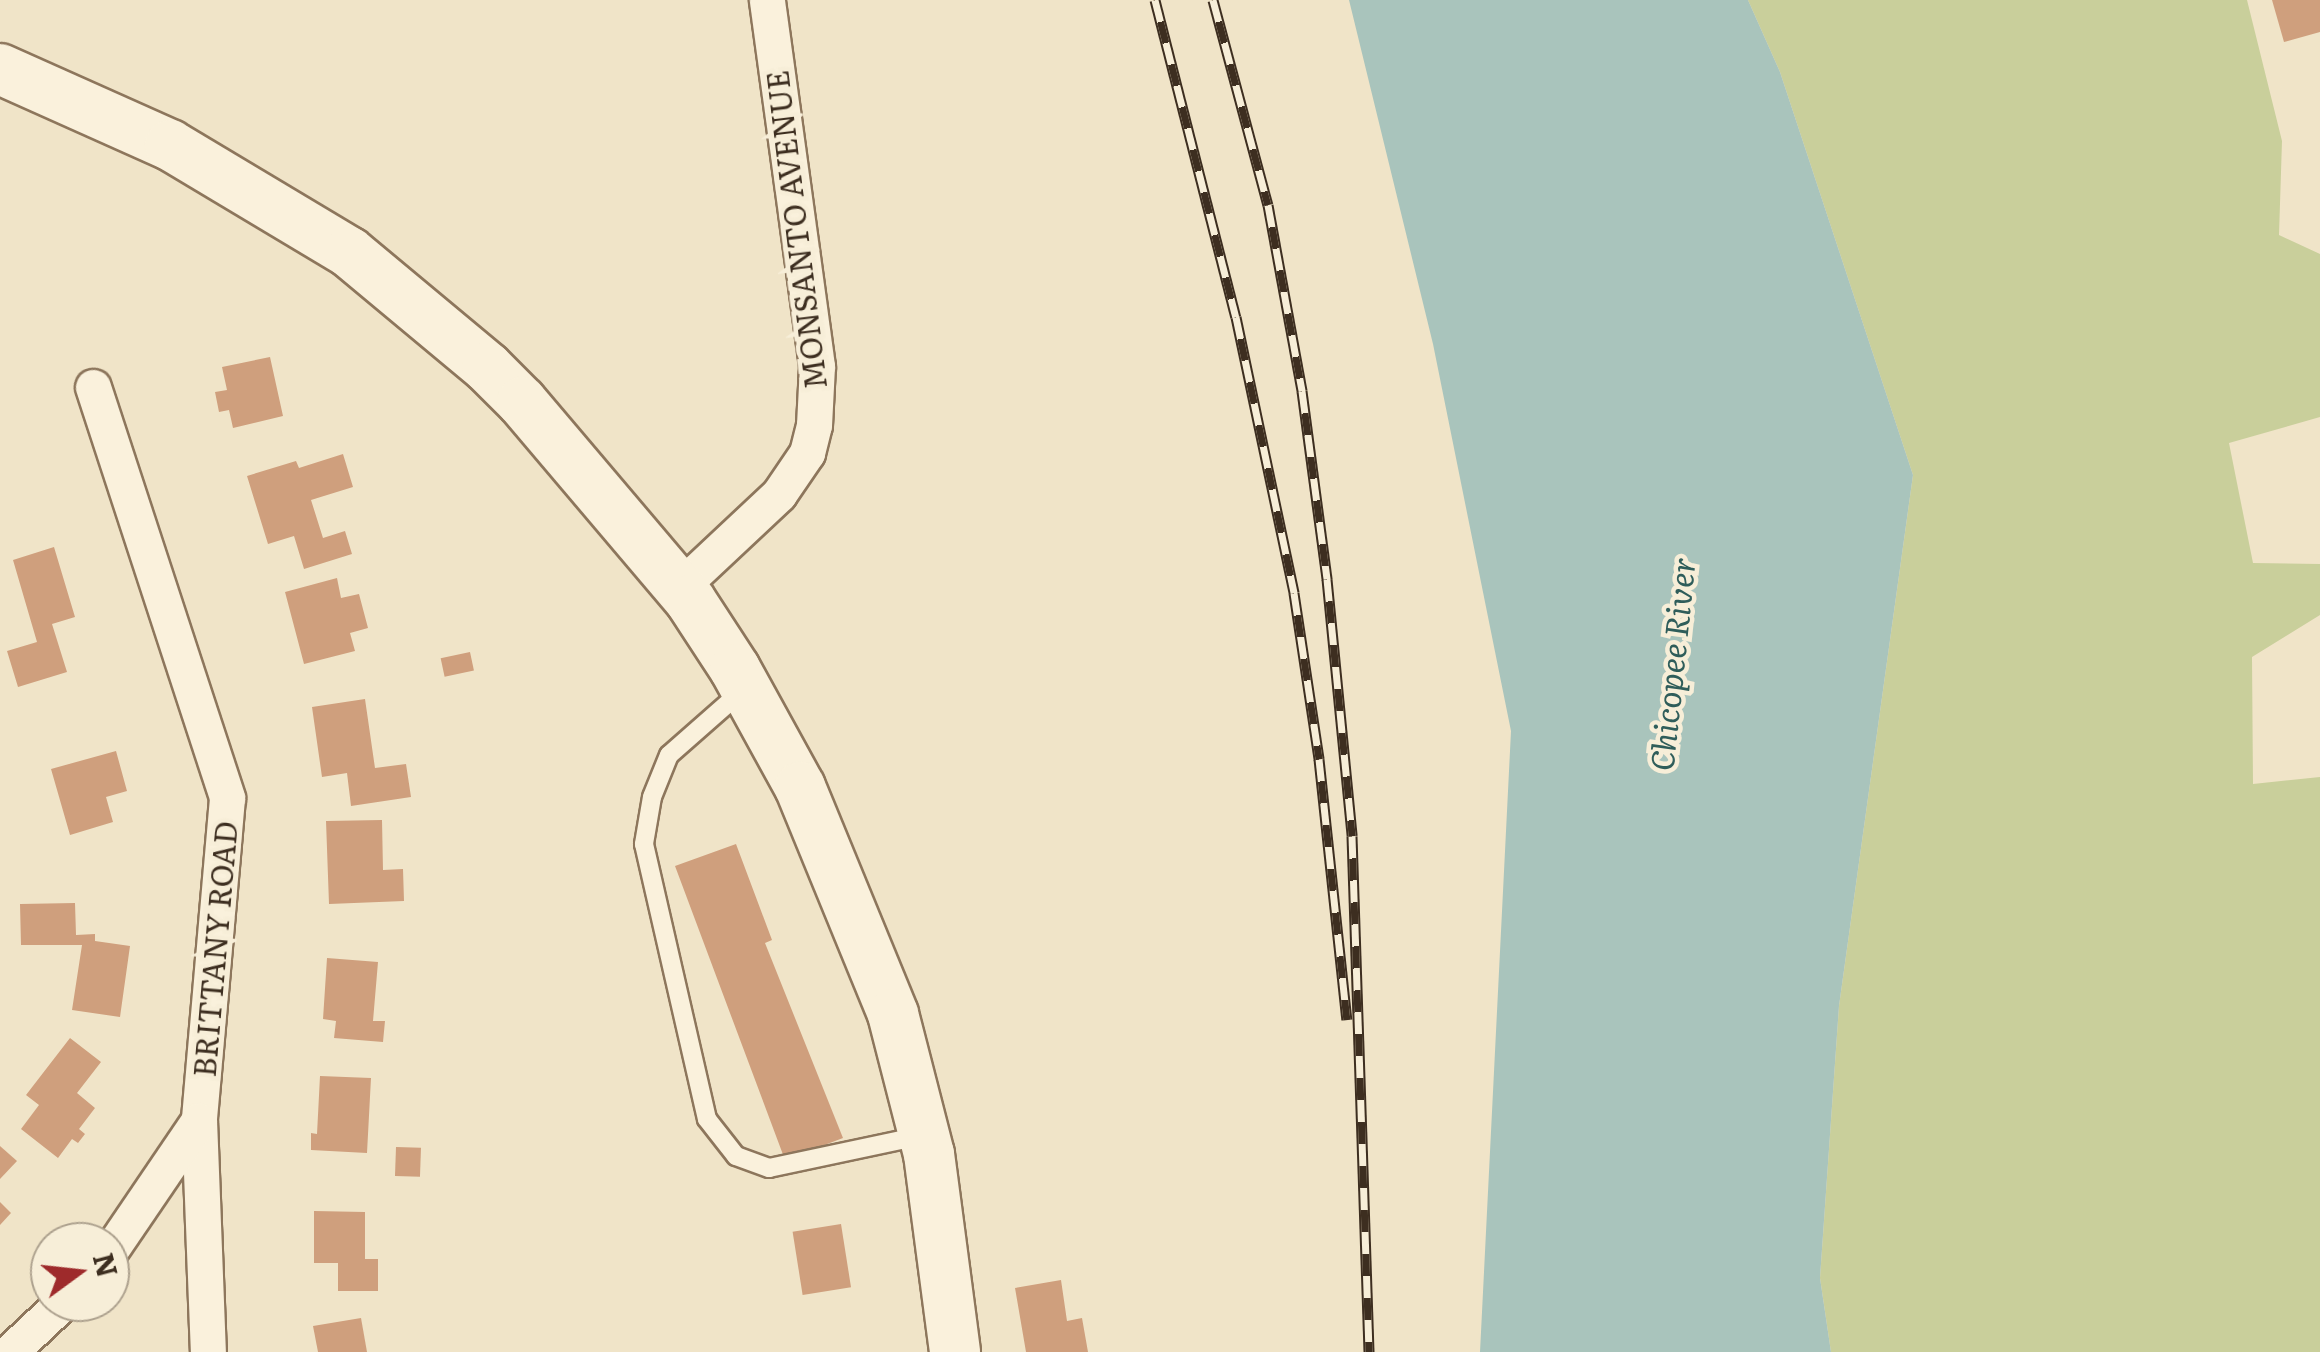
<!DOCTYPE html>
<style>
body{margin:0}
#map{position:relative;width:2320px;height:1352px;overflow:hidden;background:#f0e4c8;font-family:Literata,serif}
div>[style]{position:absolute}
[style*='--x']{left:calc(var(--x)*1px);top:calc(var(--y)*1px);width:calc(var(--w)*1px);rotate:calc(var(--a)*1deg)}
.green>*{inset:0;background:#c9cf9b}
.water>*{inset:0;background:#a9c4bc}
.building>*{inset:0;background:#cf9f7d;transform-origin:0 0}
.roads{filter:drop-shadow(2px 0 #8d765c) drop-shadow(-2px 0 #8d765c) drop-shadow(0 2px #8d765c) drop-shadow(0 -2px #8d765c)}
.lane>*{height:18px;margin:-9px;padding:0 9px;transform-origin:9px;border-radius:9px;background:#faf1dc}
.street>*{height:35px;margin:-17.5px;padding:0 17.5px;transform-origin:17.5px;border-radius:17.5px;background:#faf1dc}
.secondary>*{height:50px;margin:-25px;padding:0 25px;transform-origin:25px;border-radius:25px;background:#faf1dc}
.rail>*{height:11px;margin-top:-5.5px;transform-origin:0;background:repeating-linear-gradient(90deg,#f7eed8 0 22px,#3d2e20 0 44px);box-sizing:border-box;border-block:2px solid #3d2e20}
span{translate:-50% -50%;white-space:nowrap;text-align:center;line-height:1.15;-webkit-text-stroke:9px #f7eed8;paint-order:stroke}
.street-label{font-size:30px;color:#3d2e20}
.water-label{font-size:32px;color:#2f5d5a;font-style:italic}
.north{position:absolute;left:30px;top:1222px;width:100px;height:100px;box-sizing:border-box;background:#f7eed8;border:2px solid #ada18e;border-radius:50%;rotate:75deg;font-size:28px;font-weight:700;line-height:40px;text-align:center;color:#3d2e20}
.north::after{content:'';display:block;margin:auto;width:35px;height:45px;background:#9e2a2b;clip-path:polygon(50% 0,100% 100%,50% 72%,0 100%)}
</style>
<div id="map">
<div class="green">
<i style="clip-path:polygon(1748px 0,2247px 0,2282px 141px,2279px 235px,2320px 254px,2320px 417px,2229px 443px,2253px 563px,2320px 564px,2320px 615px,2252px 657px,2253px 784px,2320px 777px,2320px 1352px,1831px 1352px,1820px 1278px,1839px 1006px,1913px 475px,1780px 72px)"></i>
</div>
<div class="water">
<i style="clip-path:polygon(1349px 0,1748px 0,1780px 72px,1913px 475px,1839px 1006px,1820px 1278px,1831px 1352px,1480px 1352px,1511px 731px,1433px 344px)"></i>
</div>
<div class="building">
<i style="clip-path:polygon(2272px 0,2320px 0,2320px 32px,2284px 42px)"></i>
<i style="clip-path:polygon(270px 357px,283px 416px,233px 428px,229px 410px,219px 412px,215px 392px,227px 390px,222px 367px)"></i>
<i style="clip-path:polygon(343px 454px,353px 487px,311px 500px,323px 538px,345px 531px,352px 554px,304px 569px,294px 536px,268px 544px,247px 476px,296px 461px,299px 468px)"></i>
<i style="clip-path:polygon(54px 547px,75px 617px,52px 624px,67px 672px,18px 687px,7px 651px,37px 642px,13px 560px)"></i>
<i style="clip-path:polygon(337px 578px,341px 598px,359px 594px,368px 628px,350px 633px,355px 651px,304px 664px,285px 592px)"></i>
<i style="left:470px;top:652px;width:19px;height:30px;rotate:78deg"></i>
<i style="clip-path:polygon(365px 699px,375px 768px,406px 764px,411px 797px,351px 806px,347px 773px,322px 777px,312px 707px)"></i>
<i style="clip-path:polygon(116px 751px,127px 791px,106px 797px,113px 822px,70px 835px,51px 769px)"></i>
<i style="clip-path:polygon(382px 820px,383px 870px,403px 869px,404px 901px,329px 904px,326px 821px)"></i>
<i style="clip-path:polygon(736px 844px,772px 940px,765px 943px,843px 1138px,785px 1160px,675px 866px)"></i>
<i style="clip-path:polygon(75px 903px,76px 935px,95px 934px,95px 941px,130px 946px,120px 1017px,72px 1010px,82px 945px,21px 945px,20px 904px)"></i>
<i style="clip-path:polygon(327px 958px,378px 962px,373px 1021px,385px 1021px,383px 1042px,334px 1038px,336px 1021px,323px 1019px)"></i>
<i style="clip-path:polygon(70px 1038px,101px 1062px,77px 1093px,95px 1108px,79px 1129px,85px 1134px,78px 1143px,72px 1139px,58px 1158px,21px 1129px,39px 1105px,26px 1095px)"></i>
<i style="clip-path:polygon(320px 1076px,371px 1078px,367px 1153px,311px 1150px,311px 1133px,317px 1134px)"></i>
<i style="clip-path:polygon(0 1146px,17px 1161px,0 1179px)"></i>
<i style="left:396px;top:1147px;width:25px;height:29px;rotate:2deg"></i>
<i style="clip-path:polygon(0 1202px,11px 1213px,0 1225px)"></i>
<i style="clip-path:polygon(314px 1211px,365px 1212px,365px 1259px,378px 1259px,378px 1291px,338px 1291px,338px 1263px,314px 1263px)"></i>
<i style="left:841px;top:1224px;width:64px;height:49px;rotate:81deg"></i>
<i style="clip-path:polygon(1061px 1280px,1067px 1321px,1082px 1318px,1088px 1352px,1026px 1352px,1015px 1288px)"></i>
<i style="clip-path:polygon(361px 1318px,367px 1352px,318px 1352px,313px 1326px)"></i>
</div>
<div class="roads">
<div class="lane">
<i style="--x:743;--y:690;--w:98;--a:138.7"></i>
<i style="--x:669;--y:755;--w:45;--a:112"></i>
<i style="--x:652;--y:797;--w:48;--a:99.7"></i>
<i style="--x:644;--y:844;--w:282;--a:77.1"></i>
<i style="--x:707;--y:1119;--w:47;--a:51.9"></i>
<i style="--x:736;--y:1156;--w:35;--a:20"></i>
<i style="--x:769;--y:1168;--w:153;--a:-12"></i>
</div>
<div class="street">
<i style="--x:93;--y:387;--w:432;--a:71.9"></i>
<i style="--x:227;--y:798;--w:323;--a:95"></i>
<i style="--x:199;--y:1120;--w:232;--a:87.8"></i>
<i style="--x:680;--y:587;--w:136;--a:-43.2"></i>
<i style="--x:779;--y:494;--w:50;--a:-55.7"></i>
<i style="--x:807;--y:453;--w:29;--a:-76"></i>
<i style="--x:814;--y:425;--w:59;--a:-87.1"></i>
<i style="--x:817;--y:366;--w:369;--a:-97.8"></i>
<i style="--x:110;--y:1251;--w:158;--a:-55.8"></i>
<i style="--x:10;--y:1352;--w:73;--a:-43.3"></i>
</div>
<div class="secondary">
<i style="--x:0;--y:69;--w:186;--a:24.1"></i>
<i style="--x:170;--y:145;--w:209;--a:30.9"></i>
<i style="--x:349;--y:252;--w:180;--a:39.8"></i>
<i style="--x:487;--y:367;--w:49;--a:45"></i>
<i style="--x:522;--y:402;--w:260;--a:49.7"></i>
<i style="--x:690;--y:600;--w:82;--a:56.9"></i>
<i style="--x:735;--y:669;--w:135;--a:61.2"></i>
<i style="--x:800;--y:787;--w:245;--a:67.7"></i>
<i style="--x:893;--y:1014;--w:145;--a:75.6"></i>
<i style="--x:929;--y:1154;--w:200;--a:82.5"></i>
</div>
</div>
<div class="rail">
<i style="--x:1155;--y:0;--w:327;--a:75.7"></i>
<i style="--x:1236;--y:317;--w:282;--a:78.1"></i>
<i style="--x:1294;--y:593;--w:168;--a:81.4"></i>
<i style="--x:1319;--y:759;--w:262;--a:83.9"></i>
<i style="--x:1213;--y:0;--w:212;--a:75"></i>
<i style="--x:1268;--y:205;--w:189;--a:79.6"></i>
<i style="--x:1302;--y:391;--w:190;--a:82.4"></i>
<i style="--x:1327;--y:579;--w:258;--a:84.4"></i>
<i style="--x:1352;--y:836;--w:516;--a:88.11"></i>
</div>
<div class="street-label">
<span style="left:795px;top:230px;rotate:-97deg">MONSANTO AVENUE</span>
<span style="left:214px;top:949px;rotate:-85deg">BRITTANY ROAD</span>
</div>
<div class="water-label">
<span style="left:1671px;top:664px;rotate:-84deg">Chicopee River</span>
</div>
<div class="north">N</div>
</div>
